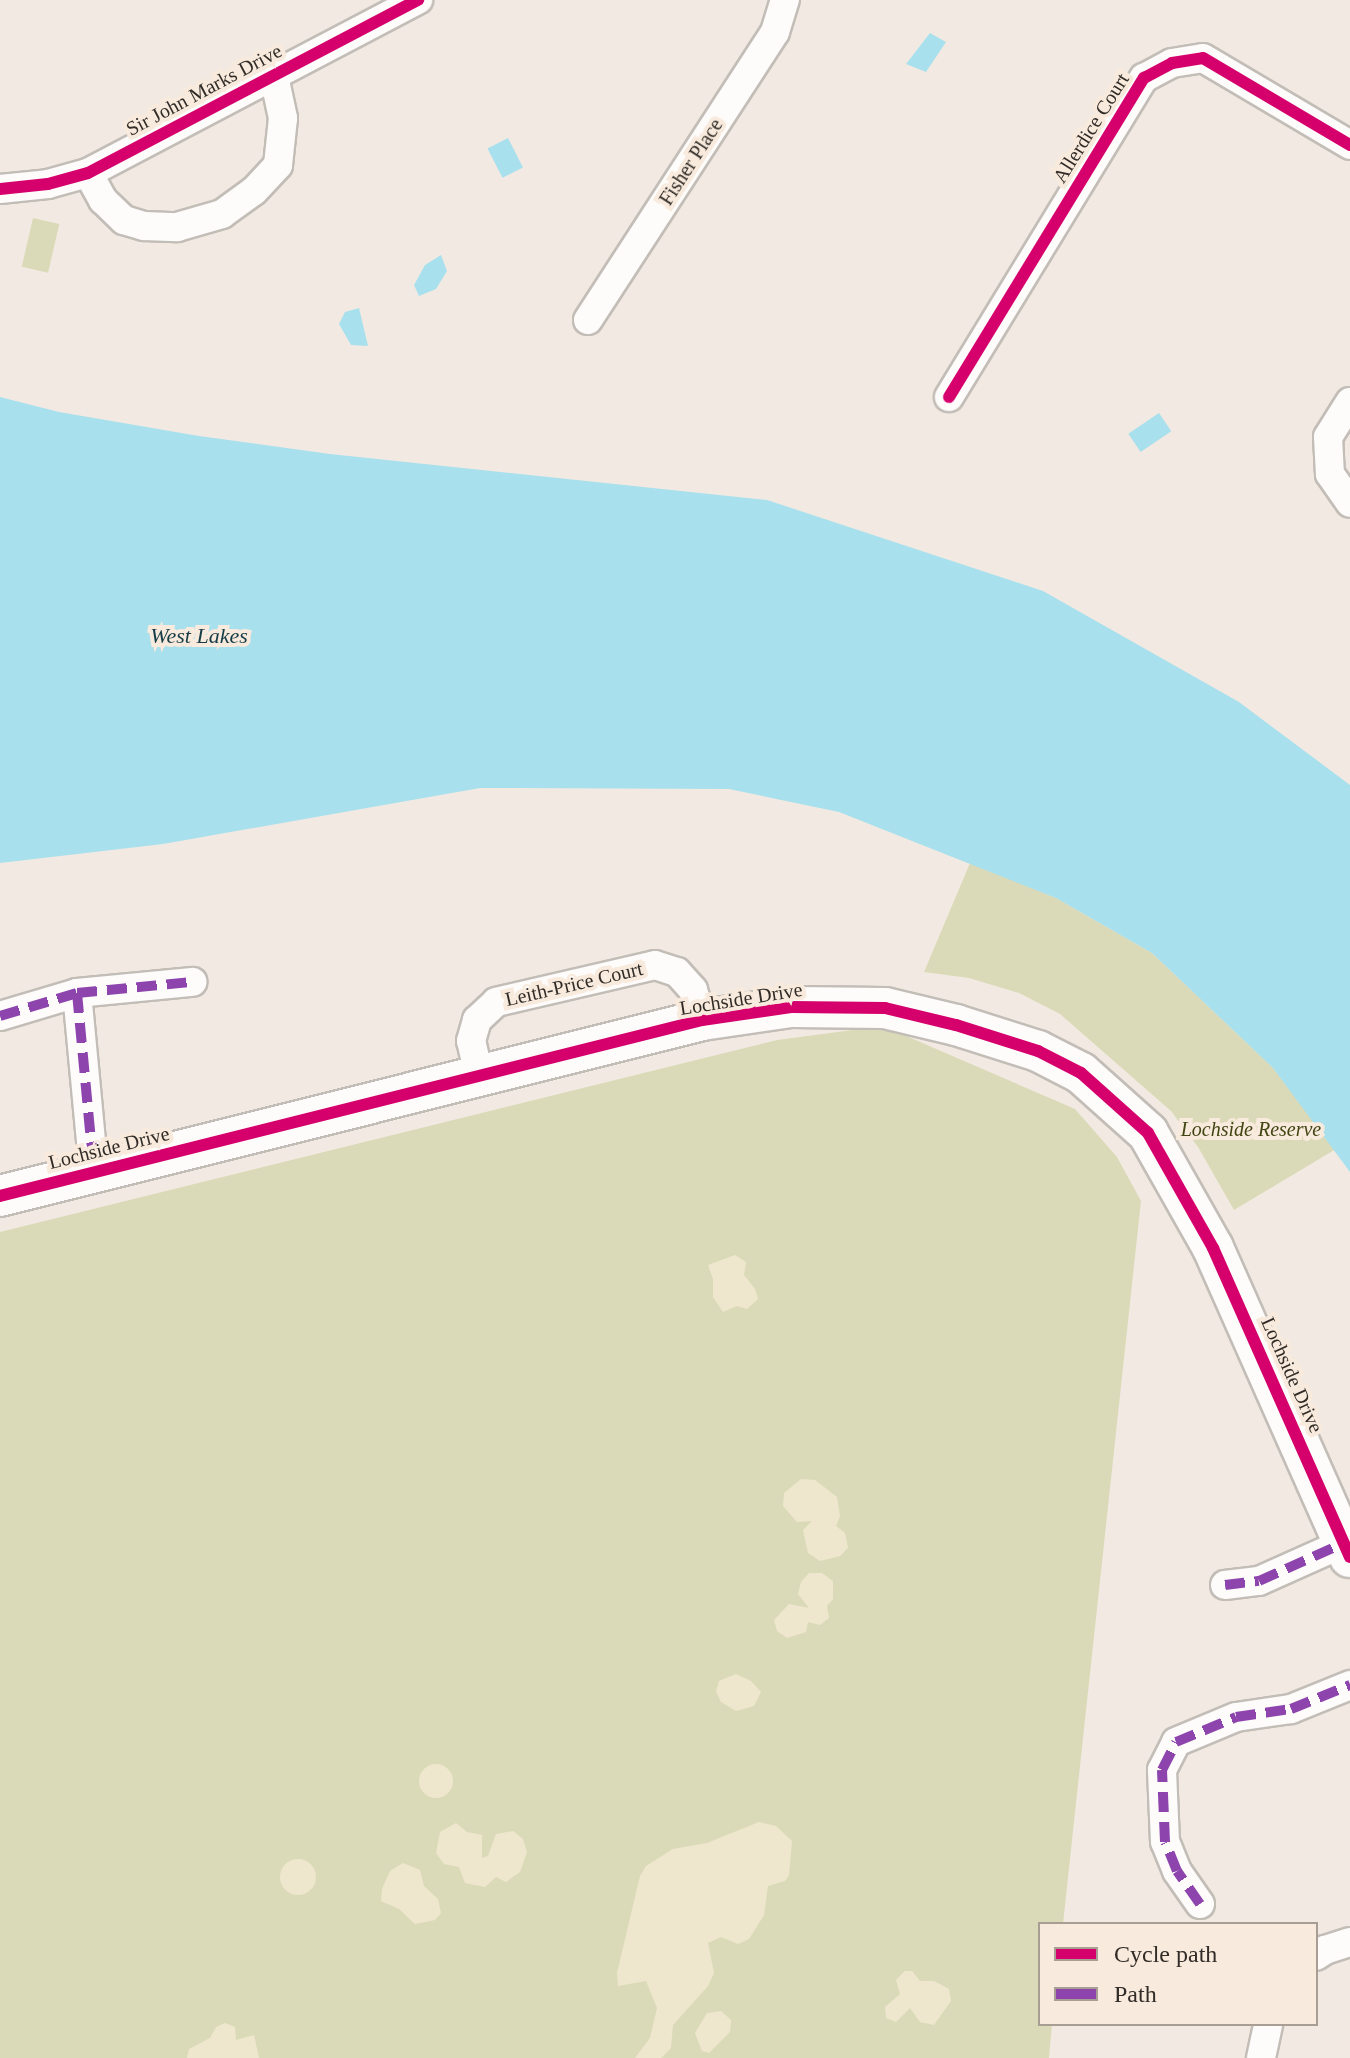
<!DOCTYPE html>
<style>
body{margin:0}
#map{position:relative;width:1350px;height:2058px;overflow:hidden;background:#f2eae2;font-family:"Times New Roman",serif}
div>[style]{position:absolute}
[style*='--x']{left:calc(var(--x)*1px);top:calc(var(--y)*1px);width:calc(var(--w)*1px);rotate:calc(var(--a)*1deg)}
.green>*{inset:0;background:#dadab8;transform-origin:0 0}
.sand>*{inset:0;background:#efe6ce}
.round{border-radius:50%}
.water>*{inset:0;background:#a8e0ed;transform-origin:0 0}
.roads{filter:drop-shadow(2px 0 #c3bdb7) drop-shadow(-2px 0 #c3bdb7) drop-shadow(0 2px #c3bdb7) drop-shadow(0 -2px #c3bdb7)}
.street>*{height:28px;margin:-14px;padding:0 14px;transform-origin:14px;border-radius:14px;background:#fdfcfb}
.secondary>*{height:40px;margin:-20px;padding:0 20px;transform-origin:20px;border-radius:20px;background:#fdfcfb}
.quiet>*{height:10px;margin-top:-5px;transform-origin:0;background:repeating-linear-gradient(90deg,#8e44ad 0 20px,transparent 0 30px)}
.cycleway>*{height:12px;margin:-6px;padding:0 6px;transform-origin:6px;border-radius:6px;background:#d6006c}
span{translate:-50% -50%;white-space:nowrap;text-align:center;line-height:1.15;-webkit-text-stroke:8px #f8eadc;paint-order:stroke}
.street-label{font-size:20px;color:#312c27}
.park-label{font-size:20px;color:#424513;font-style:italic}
.water-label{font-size:22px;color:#163d47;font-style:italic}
.legend{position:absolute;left:1038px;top:1922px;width:280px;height:104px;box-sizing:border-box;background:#f8eadc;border:2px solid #a89e94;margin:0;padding:10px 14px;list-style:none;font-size:24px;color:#312c27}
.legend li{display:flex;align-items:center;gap:16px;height:40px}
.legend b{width:40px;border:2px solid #a89e94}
</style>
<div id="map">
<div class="green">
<i style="left:33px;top:218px;width:27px;height:50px;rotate:13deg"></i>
<i style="clip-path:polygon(970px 863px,1056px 898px,1152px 953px,1273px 1068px,1336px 1149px,1234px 1210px,1198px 1147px,1171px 1111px,1060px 1014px,1019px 993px,969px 978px,924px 972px)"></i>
<i style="clip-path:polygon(883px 1026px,1075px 1109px,1117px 1157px,1141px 1201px,1063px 1924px,1040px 1924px,1040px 2024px,1052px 2024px,1049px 2058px,0 2058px,0 1232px,777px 1040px)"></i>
</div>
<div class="sand">
<i style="clip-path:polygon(735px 1255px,746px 1262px,744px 1275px,755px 1289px,758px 1299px,747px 1309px,737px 1306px,723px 1312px,713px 1297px,713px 1279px,708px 1265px)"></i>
<i style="clip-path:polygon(801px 1479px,815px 1480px,837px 1497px,840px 1516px,836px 1526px,845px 1533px,848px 1548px,840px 1556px,820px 1561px,808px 1553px,803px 1530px,812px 1521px,797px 1522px,783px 1506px,784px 1493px)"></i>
<i style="clip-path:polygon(809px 1573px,822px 1573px,833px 1581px,833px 1599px,827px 1606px,829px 1618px,820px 1625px,808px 1622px,806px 1632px,787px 1638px,777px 1631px,774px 1620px,789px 1604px,809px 1608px,798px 1594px,801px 1582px)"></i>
<i style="clip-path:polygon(736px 1674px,751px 1681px,761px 1692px,754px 1706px,736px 1711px,721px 1702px,716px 1691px,719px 1681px)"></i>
<i class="round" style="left:419px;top:1764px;width:34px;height:34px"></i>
<i style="clip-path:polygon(759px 1822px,776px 1826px,792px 1841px,789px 1875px,785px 1881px,768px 1886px,764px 1915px,749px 1939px,738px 1944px,721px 1937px,708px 1943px,714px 1973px,708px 1986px,673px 2025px,671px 2048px,661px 2058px,635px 2058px,650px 2038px,657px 2008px,646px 1981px,618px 1986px,617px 1973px,640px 1876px,646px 1866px,673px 1849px,707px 1843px)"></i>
<i style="clip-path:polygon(456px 1823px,467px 1832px,482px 1835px,482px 1858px,488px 1856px,496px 1834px,513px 1831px,523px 1839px,527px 1852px,520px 1872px,506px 1882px,496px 1877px,485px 1887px,465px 1883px,459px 1867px,444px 1864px,436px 1853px,440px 1832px)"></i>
<i class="round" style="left:280px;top:1859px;width:36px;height:36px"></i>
<i style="clip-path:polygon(403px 1863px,420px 1870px,424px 1886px,438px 1899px,441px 1913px,435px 1920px,415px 1924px,399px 1909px,381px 1901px,382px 1889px,390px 1871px)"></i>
<i style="clip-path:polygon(905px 1971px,912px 1971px,920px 1981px,934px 1981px,949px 1989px,951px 2001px,934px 2025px,920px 2022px,910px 2008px,896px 2022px,886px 2018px,885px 2007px,900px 1994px,896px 1980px)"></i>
<i style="clip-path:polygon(721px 2011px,731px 2020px,730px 2032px,709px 2053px,702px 2051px,695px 2033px,707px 2013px)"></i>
<i style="clip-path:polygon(225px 2023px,235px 2027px,236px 2040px,254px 2035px,259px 2058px,187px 2058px,189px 2049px,210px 2038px,216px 2027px)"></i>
</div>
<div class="water">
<i style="clip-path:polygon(930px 33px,946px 42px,926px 72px,906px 64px)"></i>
<i style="left:508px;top:138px;width:33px;height:23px;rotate:63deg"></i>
<i style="clip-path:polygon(441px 255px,447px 271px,436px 289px,419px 296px,414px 285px,425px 265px)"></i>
<i style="clip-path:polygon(359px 308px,368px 346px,351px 345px,339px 324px,345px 312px)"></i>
<i style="clip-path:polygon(0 397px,59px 412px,199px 436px,330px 454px,767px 500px,1043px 591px,1239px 702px,1350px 785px,1350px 1172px,1273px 1068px,1152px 953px,1056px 898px,839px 812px,729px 789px,480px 788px,163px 844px,0 863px)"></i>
<i style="left:1159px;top:413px;width:22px;height:37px;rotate:56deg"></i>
</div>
<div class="roads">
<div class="street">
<i style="--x:88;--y:173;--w:31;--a:61"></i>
<i style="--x:103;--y:200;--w:29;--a:44"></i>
<i style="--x:124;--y:220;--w:21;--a:17"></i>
<i style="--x:144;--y:226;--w:33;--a:2"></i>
<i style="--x:177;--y:227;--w:47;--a:-16.1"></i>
<i style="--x:222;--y:214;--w:39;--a:-36"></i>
<i style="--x:254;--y:191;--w:35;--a:-47"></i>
<i style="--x:278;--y:165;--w:47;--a:-83.9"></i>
<i style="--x:283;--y:118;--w:43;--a:-102.1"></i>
<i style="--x:0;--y:189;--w:48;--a:-5.9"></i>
<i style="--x:48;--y:184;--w:41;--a:-15.4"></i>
<i style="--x:88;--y:173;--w:373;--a:-27.7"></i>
<i style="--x:588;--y:320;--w:343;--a:-57"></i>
<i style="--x:775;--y:32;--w:34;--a:-73"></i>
<i style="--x:949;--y:397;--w:374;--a:-58.6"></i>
<i style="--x:1144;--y:78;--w:32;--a:-28"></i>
<i style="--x:1172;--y:63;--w:31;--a:-9"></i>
<i style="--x:1203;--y:58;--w:171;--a:30.6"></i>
<i style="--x:1350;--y:402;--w:41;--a:122.2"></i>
<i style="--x:1328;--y:437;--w:37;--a:87"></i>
<i style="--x:1330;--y:474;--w:35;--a:55"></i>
<i style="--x:77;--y:993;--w:150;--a:84.6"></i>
<i style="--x:91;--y:1142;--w:30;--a:75"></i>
<i style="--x:0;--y:1016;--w:80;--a:-16.6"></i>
<i style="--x:77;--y:993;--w:116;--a:-5.5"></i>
<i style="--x:479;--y:1075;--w:35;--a:-103"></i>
<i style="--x:471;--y:1041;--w:22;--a:-74"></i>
<i style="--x:477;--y:1020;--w:26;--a:-43"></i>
<i style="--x:496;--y:1002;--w:163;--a:-13.1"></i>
<i style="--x:655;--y:965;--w:23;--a:18"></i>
<i style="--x:677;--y:972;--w:24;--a:48"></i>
<i style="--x:693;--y:990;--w:31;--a:73"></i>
<i style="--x:1225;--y:1585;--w:34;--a:-7"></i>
<i style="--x:1259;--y:1581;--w:93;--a:-24.1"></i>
<i style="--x:1200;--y:1904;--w:40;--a:-124.9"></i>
<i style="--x:1177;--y:1871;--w:31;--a:-112"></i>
<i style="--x:1165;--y:1842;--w:72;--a:-92.4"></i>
<i style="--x:1162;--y:1770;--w:31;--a:-63"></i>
<i style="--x:1176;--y:1742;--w:65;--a:-22.6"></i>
<i style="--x:1236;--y:1717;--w:56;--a:-8.3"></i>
<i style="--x:1291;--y:1709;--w:64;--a:-22.1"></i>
<i style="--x:1316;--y:1956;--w:11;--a:-34"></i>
<i style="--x:1325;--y:1950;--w:26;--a:-18"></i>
<i style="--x:1261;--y:2058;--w:35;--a:-78"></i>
</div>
<div class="secondary">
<i style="--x:0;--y:1196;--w:724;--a:-14.07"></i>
<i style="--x:702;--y:1020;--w:90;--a:-8.3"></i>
<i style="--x:791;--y:1007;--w:94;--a:0.6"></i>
<i style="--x:885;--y:1008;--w:73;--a:13.5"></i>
<i style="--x:956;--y:1025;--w:86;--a:17.6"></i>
<i style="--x:1038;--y:1051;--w:48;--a:27.1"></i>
<i style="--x:1081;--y:1073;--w:90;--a:41.8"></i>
<i style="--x:1148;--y:1133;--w:132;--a:60.5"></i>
<i style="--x:1213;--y:1248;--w:338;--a:66.1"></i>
</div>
</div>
<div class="quiet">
<i style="--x:77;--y:993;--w:150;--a:84.6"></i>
<i style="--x:91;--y:1142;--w:30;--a:75"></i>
<i style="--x:0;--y:1016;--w:80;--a:-16.6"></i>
<i style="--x:77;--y:993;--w:116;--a:-5.5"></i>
<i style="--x:1225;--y:1585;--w:34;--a:-7"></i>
<i style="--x:1259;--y:1581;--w:93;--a:-24.1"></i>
<i style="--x:1200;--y:1904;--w:40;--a:-124.9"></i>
<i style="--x:1177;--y:1871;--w:31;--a:-112"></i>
<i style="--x:1165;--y:1842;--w:72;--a:-92.4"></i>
<i style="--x:1162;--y:1770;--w:31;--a:-63"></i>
<i style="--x:1176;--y:1742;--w:65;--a:-22.6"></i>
<i style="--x:1236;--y:1717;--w:56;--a:-8.3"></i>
<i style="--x:1291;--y:1709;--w:64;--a:-22.1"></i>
</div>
<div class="cycleway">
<i style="--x:0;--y:189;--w:48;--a:-5.9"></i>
<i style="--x:48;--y:184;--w:41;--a:-15.4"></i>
<i style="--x:88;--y:173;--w:373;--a:-27.7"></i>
<i style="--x:949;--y:397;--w:374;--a:-58.6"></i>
<i style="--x:1144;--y:78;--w:32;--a:-28"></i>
<i style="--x:1172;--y:63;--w:31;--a:-9"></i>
<i style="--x:1203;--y:58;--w:171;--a:30.6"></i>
<i style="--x:0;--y:1196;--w:724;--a:-14.07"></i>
<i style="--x:702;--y:1020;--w:90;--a:-8.3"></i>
<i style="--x:791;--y:1007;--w:94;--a:0.6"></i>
<i style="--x:885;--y:1008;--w:73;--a:13.5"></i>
<i style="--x:956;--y:1025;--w:86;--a:17.6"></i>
<i style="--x:1038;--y:1051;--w:48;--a:27.1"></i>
<i style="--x:1081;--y:1073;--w:90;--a:41.8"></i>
<i style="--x:1148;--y:1133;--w:132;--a:60.5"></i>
<i style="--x:1213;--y:1248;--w:338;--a:66.1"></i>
</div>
<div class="street-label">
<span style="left:204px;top:90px;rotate:-28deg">Sir John Marks Drive</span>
<span style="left:1091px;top:128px;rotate:-58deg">Allerdice Court</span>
<span style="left:691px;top:162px;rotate:-57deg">Fisher Place</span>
<span style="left:574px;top:984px;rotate:-13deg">Leith-Price Court</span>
<span style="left:741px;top:999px;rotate:-9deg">Lochside Drive</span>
<span style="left:109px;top:1148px;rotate:-14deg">Lochside Drive</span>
<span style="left:1292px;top:1375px;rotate:66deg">Lochside Drive</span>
</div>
<div class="park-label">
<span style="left:1251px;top:1129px">Lochside Reserve</span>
</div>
<div class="water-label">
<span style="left:199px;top:636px">West Lakes</span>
</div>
<ul class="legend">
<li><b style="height:10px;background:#d6006c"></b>Cycle path</li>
<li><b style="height:10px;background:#8e44ad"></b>Path</li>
</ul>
</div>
